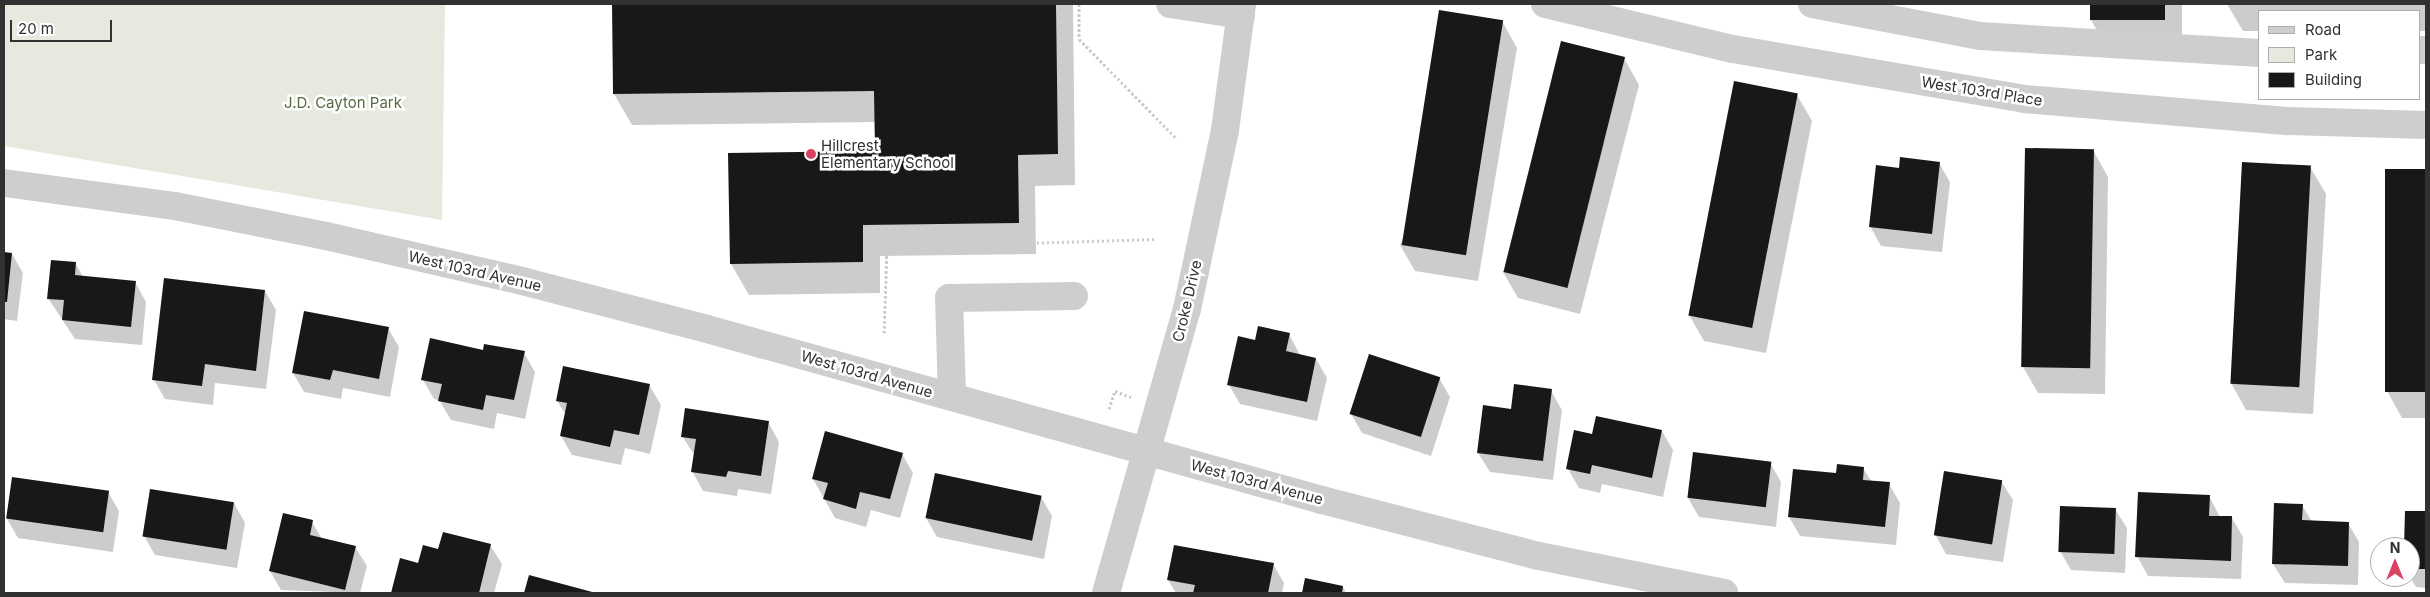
<!DOCTYPE html>
<style>
body{margin:0}
#map{position:relative;width:2430px;height:597px;overflow:hidden;background:#fff;font-family:Inter,sans-serif}
div>[style]{position:absolute}
[style*='--x']{left:calc(var(--x)*1px);top:calc(var(--y)*1px);width:calc(var(--w)*1px);rotate:calc(var(--a)*1deg)}
.green>*{inset:0;background:#e6eade}
.shadow>*{inset:0;background:#0003}
.building>*{inset:0;background:#181818;transform-origin:0 0}
.path>*{height:3px;margin-top:-1.5px;transform-origin:0;background:repeating-linear-gradient(90deg,#cbcbcb 0 2.5px,transparent 0 5px)}
.minor>*{height:28px;margin:-14px;padding:0 14px;transform-origin:14px;border-radius:14px;background:#cecece}
.dots>*{width:14px;height:14px;translate:-50% -50%;box-sizing:border-box;border:2px solid #fff;border-radius:50%}
span{translate:-50% -50%;white-space:nowrap;text-align:center;line-height:1.15;-webkit-text-stroke:5px #fff;paint-order:stroke}
.street-label{font-size:15px;color:#313131}
.park-label{font-size:15px;color:#5a6b41}
.poi-label{font-size:15px;color:#313131}
.left{translate:0 -50%;text-align:left}
.frame{position:absolute;inset:0;border:5px solid #313131;pointer-events:none}
.legend{position:absolute;left:2258px;top:10px;width:162px;height:90px;box-sizing:border-box;background:#fff;border:1px solid #adadad;margin:0;padding:6px 9px;list-style:none;font-size:15px;color:#313131}
.legend li{display:flex;align-items:center;gap:10px;height:25px}
.legend b{width:25px;border:1px solid #adadad}
.north{position:absolute;left:2370px;top:537px;width:50px;height:50px;box-sizing:border-box;background:#fff;border:1px solid #adadad;border-radius:50%;rotate:0deg;font-size:14px;font-weight:700;line-height:20px;text-align:center;color:#313131}
.north::after{content:'';display:block;margin:auto;width:18px;height:22px;background:#d94361;clip-path:polygon(50% 0,100% 100%,50% 72%,0 100%)}
.scale{position:absolute;left:10px;top:20px;width:102px;height:22px;box-sizing:border-box;border:2px solid #313131;border-top:0;padding-left:6px;font-size:15px;line-height:18px;white-space:nowrap;color:#313131;-webkit-text-stroke:4px #fff;paint-order:stroke}
</style>
<div id="map">
<div class="green">
<i style="clip-path:polygon(4px 4px,445px 4px,442px 220px,4px 146px)"></i>
</div>
<div class="shadow">
<i style="clip-path:polygon(613px 4px,1073px 4px,1075px 185px,1035px 186px,1036px 254px,880px 256px,880px 293px,749px 295px,731px 264px,876px 153px,876px 122px,632px 125px,614px 94px)"></i>
<i style="clip-path:polygon(2182px 4px,2182px 51px,2109px 51px,2091px 20px,2091px 5px,1788px 4px)"></i>
<i style="clip-path:polygon(2227px 4px,2426px 4px,2426px 31px,2419px 31px,2419px 11px,2259px 11px,2259px 31px,2243px 31px)"></i>
<i style="clip-path:polygon(1502px 21px,1517px 48px,1478px 281px,1415px 271px,1400px 245px)"></i>
<i style="clip-path:polygon(1624px 58px,1639px 85px,1580px 314px,1518px 298px,1503px 272px)"></i>
<i style="clip-path:polygon(1797px 95px,1812px 121px,1766px 353px,1704px 341px,1689px 315px)"></i>
<i style="clip-path:polygon(2093px 150px,2108px 177px,2105px 394px,2038px 393px,2023px 367px)"></i>
<i style="clip-path:polygon(1939px 163px,1950px 182px,1942px 252px,1881px 246px,1870px 226px)"></i>
<i style="clip-path:polygon(2310px 167px,2326px 194px,2313px 414px,2246px 410px,2231px 383px)"></i>
<i style="clip-path:polygon(2426px 170px,2426px 418px,2402px 418px,2387px 391px,2386px 171px)"></i>
<i style="clip-path:polygon(4px 253px,12px 254px,23px 273px,17px 321px,4px 319px)"></i>
<i style="clip-path:polygon(76px 264px,83px 277px,135px 282px,146px 302px,142px 345px,75px 339px,48px 298px)"></i>
<i style="clip-path:polygon(265px 291px,276px 310px,266px 389px,215px 383px,213px 405px,165px 399px,154px 380px)"></i>
<i style="clip-path:polygon(388px 328px,399px 347px,390px 397px,343px 388px,341px 399px,304px 392px,293px 373px)"></i>
<i style="clip-path:polygon(1289px 334px,1300px 355px,1316px 359px,1327px 378px,1317px 421px,1240px 404px,1229px 385px,1256px 342px)"></i>
<i style="clip-path:polygon(484px 351px,524px 353px,535px 372px,525px 419px,497px 413px,494px 429px,451px 420px,439px 400px,434px 399px,423px 380px)"></i>
<i style="clip-path:polygon(1439px 378px,1450px 397px,1431px 456px,1362px 433px,1351px 414px)"></i>
<i style="clip-path:polygon(649px 385px,661px 405px,650px 454px,625px 448px,621px 465px,572px 455px,561px 436px,566px 415px,557px 401px)"></i>
<i style="clip-path:polygon(1551px 391px,1562px 410px,1553px 480px,1490px 472px,1478px 453px)"></i>
<i style="clip-path:polygon(768px 422px,779px 442px,771px 494px,738px 489px,737px 496px,703px 491px,692px 471px,695px 456px,682px 436px)"></i>
<i style="clip-path:polygon(1662px 431px,1673px 450px,1663px 497px,1602px 484px,1600px 493px,1579px 488px,1568px 469px,1593px 435px)"></i>
<i style="clip-path:polygon(902px 454px,913px 473px,900px 518px,871px 510px,866px 527px,835px 518px,813px 479px)"></i>
<i style="clip-path:polygon(1770px 463px,1781px 482px,1776px 527px,1699px 517px,1688px 498px)"></i>
<i style="clip-path:polygon(1863px 468px,1872px 482px,1889px 484px,1900px 503px,1896px 545px,1800px 536px,1789px 517px,1837px 475px)"></i>
<i style="clip-path:polygon(2001px 481px,2013px 500px,2003px 562px,1946px 554px,1935px 534px)"></i>
<i style="clip-path:polygon(108px 492px,119px 511px,113px 552px,18px 538px,7px 519px)"></i>
<i style="clip-path:polygon(2209px 496px,2220px 517px,2232px 518px,2243px 537px,2241px 579px,2148px 576px,2137px 556px)"></i>
<i style="clip-path:polygon(1041px 497px,1052px 516px,1044px 559px,937px 537px,926px 518px)"></i>
<i style="clip-path:polygon(234px 503px,245px 523px,237px 568px,155px 555px,144px 536px)"></i>
<i style="clip-path:polygon(2302px 505px,2312px 522px,2348px 523px,2359px 542px,2358px 585px,2285px 583px,2273px 564px)"></i>
<i style="clip-path:polygon(2115px 509px,2127px 528px,2125px 573px,2071px 570px,2060px 551px)"></i>
<i style="clip-path:polygon(2406px 512px,2426px 512px,2426px 588px,2416px 587px,2410px 577px,2410px 547px,2405px 547px)"></i>
<i style="clip-path:polygon(312px 522px,322px 539px,355px 547px,367px 566px,360px 593px,281px 590px,270px 571px)"></i>
<i style="clip-path:polygon(490px 545px,502px 564px,494px 593px,393px 593px,401px 560px,419px 564px,439px 550px)"></i>
<i style="clip-path:polygon(1273px 564px,1284px 583px,1282px 593px,1176px 593px,1168px 580px)"></i>
<i style="clip-path:polygon(530px 576px,593px 593px,525px 593px)"></i>
<i style="clip-path:polygon(1306px 580px,1343px 587px,1346px 593px,1304px 593px)"></i>
</div>
<div class="building">
<i style="clip-path:polygon(612px 4px,1056px 4px,1058px 154px,1018px 155px,1019px 223px,863px 225px,863px 262px,730px 264px,728px 153px,875px 151px,874px 91px,613px 94px)"></i>
<i style="left:2090px;top:4px;width:75px;height:16px"></i>
<i style="left:1439px;top:10px;width:65px;height:238px;rotate:9deg"></i>
<i style="left:1561px;top:41px;width:66px;height:238px;rotate:14deg"></i>
<i style="left:1734px;top:81px;width:65px;height:239px;rotate:11deg"></i>
<i style="left:2025px;top:148px;width:69px;height:219px;rotate:1deg"></i>
<i style="clip-path:polygon(1900px 157px,1940px 162px,1932px 234px,1869px 227px,1876px 165px,1899px 168px)"></i>
<i style="left:2242px;top:162px;width:69px;height:222px;rotate:3deg"></i>
<i style="left:2385px;top:169px;width:41px;height:223px"></i>
<i style="clip-path:polygon(4px 252px,12px 253px,7px 302px,4px 302px)"></i>
<i style="clip-path:polygon(51px 260px,76px 262px,75px 275px,136px 281px,131px 327px,62px 320px,64px 300px,47px 299px)"></i>
<i style="clip-path:polygon(164px 278px,265px 290px,256px 371px,205px 364px,202px 386px,152px 380px)"></i>
<i style="clip-path:polygon(304px 311px,389px 327px,379px 379px,333px 370px,330px 380px,292px 373px)"></i>
<i style="clip-path:polygon(1258px 326px,1290px 333px,1286px 351px,1316px 358px,1307px 402px,1227px 385px,1238px 336px,1255px 340px)"></i>
<i style="clip-path:polygon(430px 338px,483px 350px,484px 344px,525px 351px,514px 400px,486px 395px,483px 410px,438px 401px,442px 384px,421px 380px)"></i>
<i style="left:1369px;top:354px;width:75px;height:63px;rotate:18deg"></i>
<i style="clip-path:polygon(563px 366px,650px 384px,639px 435px,614px 430px,610px 447px,560px 436px,567px 403px,556px 401px)"></i>
<i style="clip-path:polygon(1514px 384px,1552px 389px,1543px 461px,1477px 453px,1483px 405px,1511px 409px)"></i>
<i style="clip-path:polygon(685px 408px,769px 421px,761px 476px,728px 471px,726px 477px,691px 472px,696px 439px,681px 437px)"></i>
<i style="clip-path:polygon(1596px 416px,1662px 430px,1652px 478px,1592px 465px,1590px 474px,1566px 469px,1574px 430px,1592px 434px)"></i>
<i style="clip-path:polygon(825px 431px,903px 453px,890px 499px,860px 492px,856px 509px,823px 499px,828px 483px,812px 479px)"></i>
<i style="left:1693px;top:452px;width:79px;height:46px;rotate:7deg"></i>
<i style="clip-path:polygon(1837px 464px,1864px 467px,1863px 480px,1890px 482px,1885px 527px,1788px 517px,1793px 469px,1836px 473px)"></i>
<i style="left:1944px;top:471px;width:59px;height:65px;rotate:9deg"></i>
<i style="left:935px;top:473px;width:109px;height:46px;rotate:12deg"></i>
<i style="left:12px;top:477px;width:98px;height:42px;rotate:8deg"></i>
<i style="left:150px;top:489px;width:85px;height:48px;rotate:9deg"></i>
<i style="clip-path:polygon(2138px 492px,2210px 495px,2209px 516px,2232px 516px,2231px 561px,2135px 557px)"></i>
<i style="clip-path:polygon(2274px 503px,2303px 504px,2302px 520px,2349px 522px,2348px 566px,2272px 564px)"></i>
<i style="left:2060px;top:506px;width:56px;height:46px;rotate:2deg"></i>
<i style="clip-path:polygon(2405px 511px,2426px 511px,2426px 569px,2410px 569px,2410px 547px,2404px 547px)"></i>
<i style="clip-path:polygon(283px 513px,313px 520px,310px 535px,356px 546px,345px 590px,269px 571px)"></i>
<i style="clip-path:polygon(443px 532px,491px 544px,479px 593px,391px 593px,400px 558px,418px 563px,423px 545px,438px 549px)"></i>
<i style="clip-path:polygon(1174px 545px,1274px 563px,1268px 593px,1193px 593px,1195px 585px,1167px 580px)"></i>
<i style="clip-path:polygon(529px 575px,596px 593px,524px 593px)"></i>
<i style="clip-path:polygon(1305px 578px,1343px 586px,1342px 593px,1302px 593px)"></i>
</div>
<div class="path">
<i style="--x:1079;--y:4;--w:35;--a:90"></i>
<i style="--x:1079;--y:39;--w:140;--a:45.6"></i>
<i style="--x:884;--y:333;--w:86;--a:-88"></i>
<i style="--x:887;--y:247;--w:270;--a:-1.7"></i>
<i style="--x:1109;--y:409;--w:19;--a:-72"></i>
<i style="--x:1115;--y:391;--w:17;--a:21"></i>
</div>
<div class="minor">
<i style="--x:1170;--y:4;--w:72;--a:8.8"></i>
<i style="--x:1545;--y:4;--w:193;--a:13.5"></i>
<i style="--x:1733;--y:49;--w:295;--a:9.7"></i>
<i style="--x:2024;--y:99;--w:265;--a:4.8"></i>
<i style="--x:2288;--y:121;--w:138;--a:1.7"></i>
<i style="--x:1812;--y:4;--w:171;--a:10.8"></i>
<i style="--x:1980;--y:36;--w:280;--a:3.5"></i>
<i style="--x:2419;--y:50;--w:7;--a:0"></i>
<i style="--x:4;--y:183;--w:173;--a:7.7"></i>
<i style="--x:175;--y:206;--w:154;--a:11.2"></i>
<i style="--x:326;--y:236;--w:201;--a:12.9"></i>
<i style="--x:522;--y:281;--w:191;--a:14.5"></i>
<i style="--x:707;--y:329;--w:638;--a:15.54"></i>
<i style="--x:1322;--y:500;--w:224;--a:14.5"></i>
<i style="--x:1539;--y:556;--w:189;--a:11.3"></i>
<i style="--x:952;--y:397;--w:99;--a:-91.7"></i>
<i style="--x:949;--y:298;--w:125;--a:-0.9"></i>
<i style="--x:1106;--y:593;--w:295;--a:-74.1"></i>
<i style="--x:1187;--y:309;--w:183;--a:-78"></i>
<i style="--x:1225;--y:130;--w:127;--a:-82.3"></i>
</div>
<div class="dots">
<i style="left:811px;top:154px;background:#d94361"></i>
</div>
<div class="street-label">
<span style="left:1982px;top:91px;rotate:9deg">West 103rd Place</span>
<span style="left:475px;top:271px;rotate:13deg">West 103rd Avenue</span>
<span style="left:1187px;top:301px;rotate:-77deg">Croke Drive</span>
<span style="left:867px;top:374px;rotate:16deg">West 103rd Avenue</span>
<span style="left:1257px;top:482px;rotate:15deg">West 103rd Avenue</span>
</div>
<div class="park-label">
<span style="left:343px;top:103px">J.D. Cayton Park</span>
</div>
<div class="poi-label">
<span class="left" style="left:821px;top:154px">Hillcrest<br>Elementary School</span>
</div>
<div class="frame"></div>
<ul class="legend">
<li><b style="height:6px;background:#cecece"></b>Road</li>
<li><b style="height:14px;background:#e6eade"></b>Park</li>
<li><b style="height:14px;background:#181818"></b>Building</li>
</ul>
<div class="north">N</div>
<div class="scale">20 m</div>
</div>
